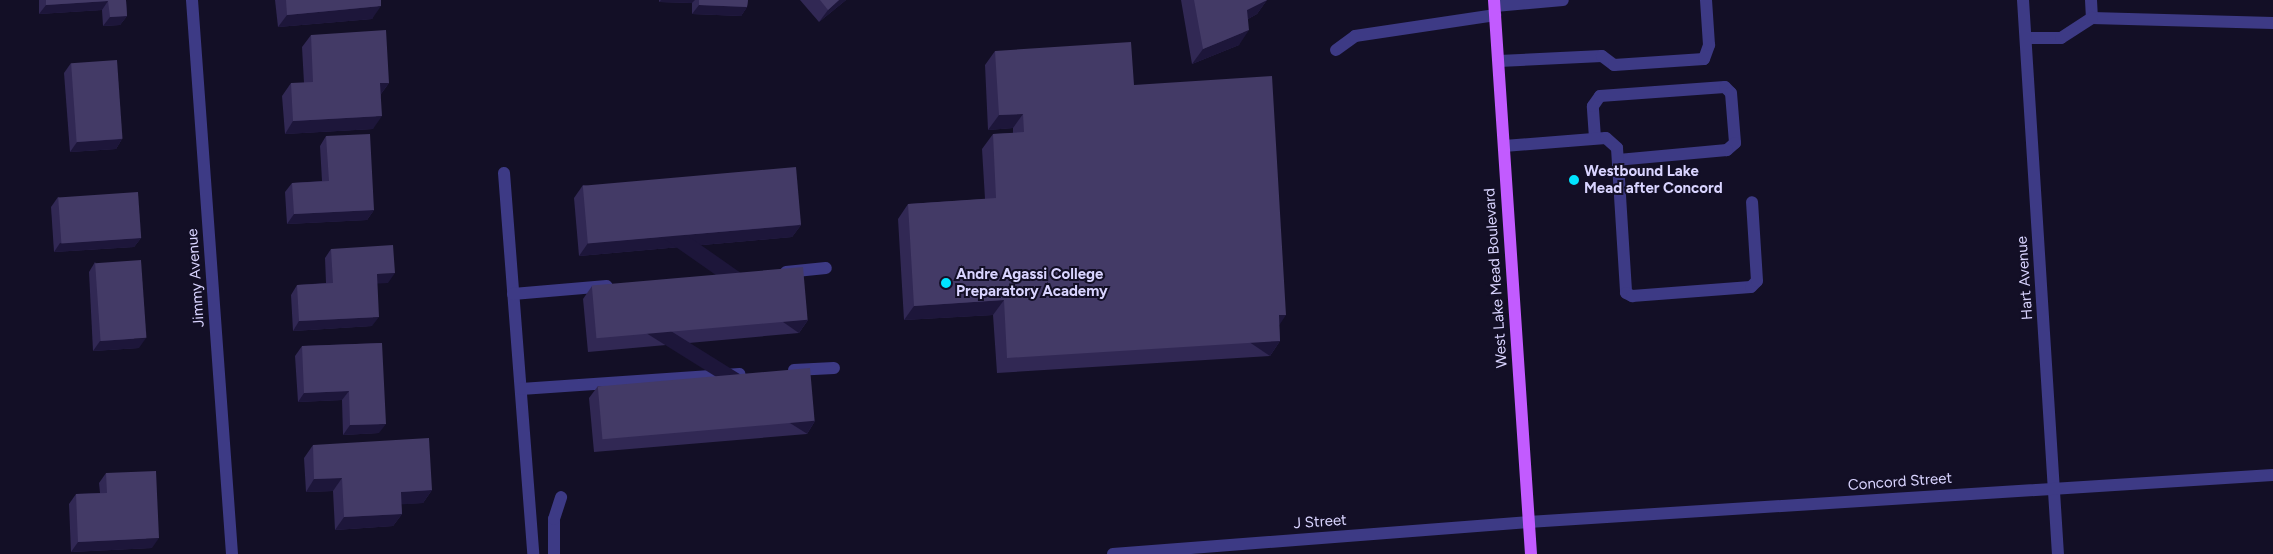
<!DOCTYPE html>
<style>
body{margin:0}
#map{position:relative;width:2273px;height:554px;overflow:hidden;background:#130f26;font-family:Figtree,sans-serif}
div>[style]{position:absolute}
[style*='--x']{left:calc(var(--x)*1px);top:calc(var(--y)*1px);width:calc(var(--w)*1px);rotate:calc(var(--a)*1deg)}
.service>*{height:12px;margin:-6px;padding:0 6px;transform-origin:6px;border-radius:6px;background:#3d3a85}
.minor>*{height:12px;margin:-6px;padding:0 6px;transform-origin:6px;border-radius:6px;background:#3d3a85}
.tertiary>*{height:12px;margin:-6px;padding:0 6px;transform-origin:6px;border-radius:6px;background:#3d3a85}
.primary>*{height:12px;margin:-6px;padding:0 6px;transform-origin:6px;border-radius:6px;background:#c25bff}
.wall>*{inset:0;background:#312854}
.shaded-wall>*{inset:0;background:#1d163a;transform-origin:0 0}
.building>*{inset:0;background:#433a66;transform-origin:0 0}
.dots>*{width:14px;height:14px;translate:-50% -50%;box-sizing:border-box;border:2px solid #130f26;border-radius:50%}
span{translate:-50% -50%;white-space:nowrap;text-align:center;line-height:1.15;-webkit-text-stroke:4px #130f26;paint-order:stroke}
.poi-label{font-size:15px;color:#d9d4ff;font-weight:700}
.left{translate:0 -50%;text-align:left}
.street-label{font-size:15px;color:#d9d4ff}
</style>
<div id="map">
<div class="service">
<i style="--x:2091;--y:0;--w:18;--a:87"></i>
<i style="--x:2092;--y:18;--w:181;--a:1.6"></i>
<i style="--x:1495;--y:6;--w:68;--a:-5"></i>
<i style="--x:2026;--y:38;--w:35;--a:0"></i>
<i style="--x:2061;--y:38;--w:37;--a:-33"></i>
<i style="--x:1336;--y:50;--w:24;--a:-36"></i>
<i style="--x:1355;--y:36;--w:142;--a:-8.5"></i>
<i style="--x:1499;--y:61;--w:103;--a:-2.8"></i>
<i style="--x:1602;--y:56;--w:15;--a:37"></i>
<i style="--x:1614;--y:65;--w:90;--a:-3.8"></i>
<i style="--x:1704;--y:59;--w:15;--a:-70"></i>
<i style="--x:1709;--y:45;--w:45;--a:-93.8"></i>
<i style="--x:1595;--y:138;--w:32;--a:-94"></i>
<i style="--x:1593;--y:106;--w:12;--a:-55"></i>
<i style="--x:1600;--y:96;--w:125;--a:-4.1"></i>
<i style="--x:1725;--y:87;--w:8;--a:45"></i>
<i style="--x:1731;--y:93;--w:50;--a:85.4"></i>
<i style="--x:1735;--y:143;--w:11;--a:139"></i>
<i style="--x:1727;--y:150;--w:109;--a:174.8"></i>
<i style="--x:1504;--y:146;--w:102;--a:-4.5"></i>
<i style="--x:1606;--y:138;--w:15;--a:42"></i>
<i style="--x:1617;--y:148;--w:145;--a:86.4"></i>
<i style="--x:1626;--y:293;--w:7;--a:27"></i>
<i style="--x:1632;--y:296;--w:119;--a:-4.3"></i>
<i style="--x:1751;--y:287;--w:8;--a:-45"></i>
<i style="--x:1757;--y:281;--w:79;--a:-93.6"></i>
<i style="--x:504;--y:173;--w:382;--a:85.6"></i>
<i style="--x:786;--y:272;--w:40;--a:-5.7"></i>
<i style="--x:513;--y:294;--w:94;--a:-4.9"></i>
<i style="--x:794;--y:370;--w:40;--a:-2.9"></i>
<i style="--x:521;--y:389;--w:219;--a:-3.9"></i>
<i style="--x:554;--y:554;--w:35;--a:-90"></i>
<i style="--x:554;--y:519;--w:23;--a:-72"></i>
</div>
<div class="minor">
<i style="--x:192;--y:0;--w:555;--a:85.87"></i>
<i style="--x:2023;--y:0;--w:555;--a:86.39"></i>
</div>
<div class="tertiary">
<i style="--x:1113;--y:554;--w:416;--a:-4.4"></i>
<i style="--x:1528;--y:522;--w:746;--a:-3.61"></i>
</div>
<div class="primary">
<i style="--x:1494;--y:0;--w:555;--a:86.18"></i>
</div>
<div class="wall">
<i style="clip-path:polygon(39px 0,126px 0,127px 16px,120px 25px,103px 26px,102px 10px,39px 14px)"></i>
<i style="clip-path:polygon(275px 0,381px 0,372px 19px,278px 27px)"></i>
<i style="clip-path:polygon(659px 0,748px 0,747px 7px,741px 16px,692px 14px,692px 3px,659px 2px)"></i>
<i style="clip-path:polygon(800px 0,846px 0,819px 22px)"></i>
<i style="clip-path:polygon(1181px 0,1267px 0,1257px 14px,1248px 19px,1239px 45px,1192px 64px)"></i>
<i style="clip-path:polygon(311px 35px,389px 83px,381px 94px,373px 129px,285px 134px,282px 96px,291px 83px,304px 83px,302px 47px)"></i>
<i style="clip-path:polygon(995px 51px,1134px 85px,1279px 325px,1280px 341px,1270px 356px,997px 373px,993px 315px,904px 320px,898px 219px,908px 204px,985px 199px,982px 149px,993px 134px,1013px 133px,1013px 128px,988px 130px,985px 65px)"></i>
<i style="clip-path:polygon(71px 63px,122px 139px,116px 149px,70px 152px,64px 73px)"></i>
<i style="clip-path:polygon(326px 136px,374px 210px,367px 220px,287px 224px,285px 192px,292px 183px,322px 181px,320px 146px)"></i>
<i style="clip-path:polygon(583px 185px,801px 225px,792px 237px,579px 256px,574px 198px)"></i>
<i style="clip-path:polygon(58px 197px,141px 238px,134px 247px,54px 252px,51px 207px)"></i>
<i style="clip-path:polygon(331px 249px,388px 283px,377px 283px,372px 326px,293px 331px,291px 295px,297px 285px,326px 283px,325px 258px)"></i>
<i style="clip-path:polygon(95px 262px,139px 348px,93px 351px,89px 272px)"></i>
<i style="clip-path:polygon(592px 286px,808px 320px,799px 333px,588px 352px,583px 299px)"></i>
<i style="clip-path:polygon(382px 343px,379px 433px,343px 435px,342px 400px,298px 402px,295px 356px,302px 346px)"></i>
<i style="clip-path:polygon(598px 386px,815px 421px,807px 434px,594px 452px,589px 398px)"></i>
<i style="clip-path:polygon(313px 445px,432px 490px,423px 503px,401px 504px,402px 514px,393px 526px,335px 530px,333px 491px,306px 492px,304px 458px)"></i>
<i style="clip-path:polygon(106px 473px,152px 548px,71px 552px,69px 504px,76px 494px,100px 493px,99px 483px)"></i>
</div>
<div class="shaded-wall">
<i style="clip-path:polygon(661px 0,695px 0,692px 3px,659px 2px)"></i>
<i style="clip-path:polygon(839px 0,846px 0,819px 22px,828px 10px)"></i>
<i style="clip-path:polygon(1267px 0,1257px 14px,1237px 25px,1247px 10px)"></i>
<i style="clip-path:polygon(108px 1px,102px 10px,39px 14px,46px 5px)"></i>
<i style="clip-path:polygon(699px 5px,747px 7px,741px 16px,692px 14px)"></i>
<i style="clip-path:polygon(381px 6px,372px 19px,278px 27px,287px 15px)"></i>
<i style="clip-path:polygon(127px 16px,120px 25px,103px 26px,110px 17px)"></i>
<i style="clip-path:polygon(1249px 30px,1239px 45px,1192px 64px,1203px 49px)"></i>
<i style="clip-path:polygon(380px 83px,389px 83px,380px 95px)"></i>
<i style="clip-path:polygon(1023px 114px,1013px 128px,988px 130px,999px 115px)"></i>
<i style="clip-path:polygon(382px 116px,373px 129px,285px 134px,293px 121px)"></i>
<i style="clip-path:polygon(122px 139px,116px 149px,70px 152px,77px 142px)"></i>
<i style="clip-path:polygon(374px 210px,367px 220px,287px 224px,294px 214px)"></i>
<i style="clip-path:polygon(801px 225px,792px 237px,579px 256px,588px 243px)"></i>
<i style="clip-path:polygon(141px 238px,134px 247px,54px 252px,60px 243px)"></i>
<i style="clip-path:polygon(395px 273px,388px 283px,370px 284px,377px 274px)"></i>
<i style="clip-path:polygon(1004px 300px,993px 315px,904px 320px,914px 306px)"></i>
<i style="clip-path:polygon(1279px 315px,1286px 315px,1276px 330px)"></i>
<i style="clip-path:polygon(379px 317px,372px 326px,293px 331px,299px 321px)"></i>
<i style="left:808px;top:320px;width:16px;height:212px;rotate:125deg"></i>
<i style="clip-path:polygon(146px 338px,139px 348px,93px 351px,100px 341px)"></i>
<i style="left:1280px;top:341px;width:18px;height:274px;rotate:124deg"></i>
<i style="clip-path:polygon(349px 391px,342px 400px,298px 402px,304px 393px)"></i>
<i style="left:815px;top:421px;width:15px;height:213px;rotate:122deg"></i>
<i style="clip-path:polygon(386px 424px,379px 433px,343px 435px,350px 425px)"></i>
<i style="clip-path:polygon(342px 478px,333px 491px,306px 492px,314px 479px)"></i>
<i style="clip-path:polygon(432px 490px,423px 503px,392px 505px,401px 492px)"></i>
<i style="clip-path:polygon(402px 514px,393px 526px,335px 530px,344px 517px)"></i>
<i style="clip-path:polygon(159px 538px,152px 548px,71px 552px,78px 542px)"></i>
</div>
<div class="building">
<i style="clip-path:polygon(46px 0,126px 0,127px 16px,110px 17px,108px 1px,46px 5px)"></i>
<i style="clip-path:polygon(286px 0,381px 0,381px 6px,287px 15px)"></i>
<i style="clip-path:polygon(699px 0,748px 0,747px 7px,699px 5px)"></i>
<i style="clip-path:polygon(820px 0,839px 0,828px 10px)"></i>
<i style="clip-path:polygon(1194px 0,1267px 0,1247px 10px,1249px 30px,1203px 49px)"></i>
<i style="clip-path:polygon(386px 30px,389px 83px,380px 83px,382px 116px,293px 121px,291px 83px,313px 82px,311px 35px)"></i>
<i style="clip-path:polygon(1131px 42px,1134px 85px,1272px 76px,1286px 315px,1279px 315px,1280px 341px,1007px 358px,1004px 300px,914px 306px,908px 204px,996px 198px,993px 134px,1024px 132px,1023px 114px,999px 115px,995px 51px)"></i>
<i style="left:117px;top:60px;width:79px;height:46px;rotate:86deg"></i>
<i style="clip-path:polygon(370px 134px,374px 210px,294px 214px,292px 183px,329px 181px,326px 136px)"></i>
<i style="left:796px;top:167px;width:58px;height:214px;rotate:85deg"></i>
<i style="left:138px;top:192px;width:46px;height:80px;rotate:86deg"></i>
<i style="clip-path:polygon(393px 245px,395px 273px,377px 274px,379px 317px,299px 321px,297px 285px,333px 283px,331px 249px)"></i>
<i style="left:141px;top:260px;width:78px;height:46px;rotate:86deg"></i>
<i style="left:803px;top:267px;width:53px;height:212px;rotate:85deg"></i>
<i style="clip-path:polygon(382px 343px,386px 424px,350px 425px,349px 391px,304px 393px,302px 346px)"></i>
<i style="left:810px;top:368px;width:53px;height:213px;rotate:85deg"></i>
<i style="clip-path:polygon(429px 438px,432px 490px,401px 492px,402px 514px,344px 517px,342px 478px,314px 479px,313px 445px)"></i>
<i style="clip-path:polygon(156px 471px,159px 538px,78px 542px,76px 494px,107px 493px,106px 473px)"></i>
</div>
<div class="dots">
<i style="left:1574px;top:180px;background:#00e5ff"></i>
<i style="left:946px;top:283px;background:#00e5ff"></i>
</div>
<div class="poi-label">
<span class="left" style="left:1584px;top:180px">Westbound Lake<br>Mead after Concord</span>
<span class="left" style="left:956px;top:283px">Andre Agassi College<br>Preparatory Academy</span>
</div>
<div class="street-label">
<span style="left:196px;top:278px;rotate:-94deg">Jimmy Avenue</span>
<span style="left:1496px;top:278px;rotate:-94deg">West Lake Mead Boulevard</span>
<span style="left:2025px;top:278px;rotate:-94deg">Hart Avenue</span>
<span style="left:1900px;top:482px;rotate:-4deg">Concord Street</span>
<span style="left:1320px;top:522px;rotate:-4deg">J Street</span>
</div>
</div>
